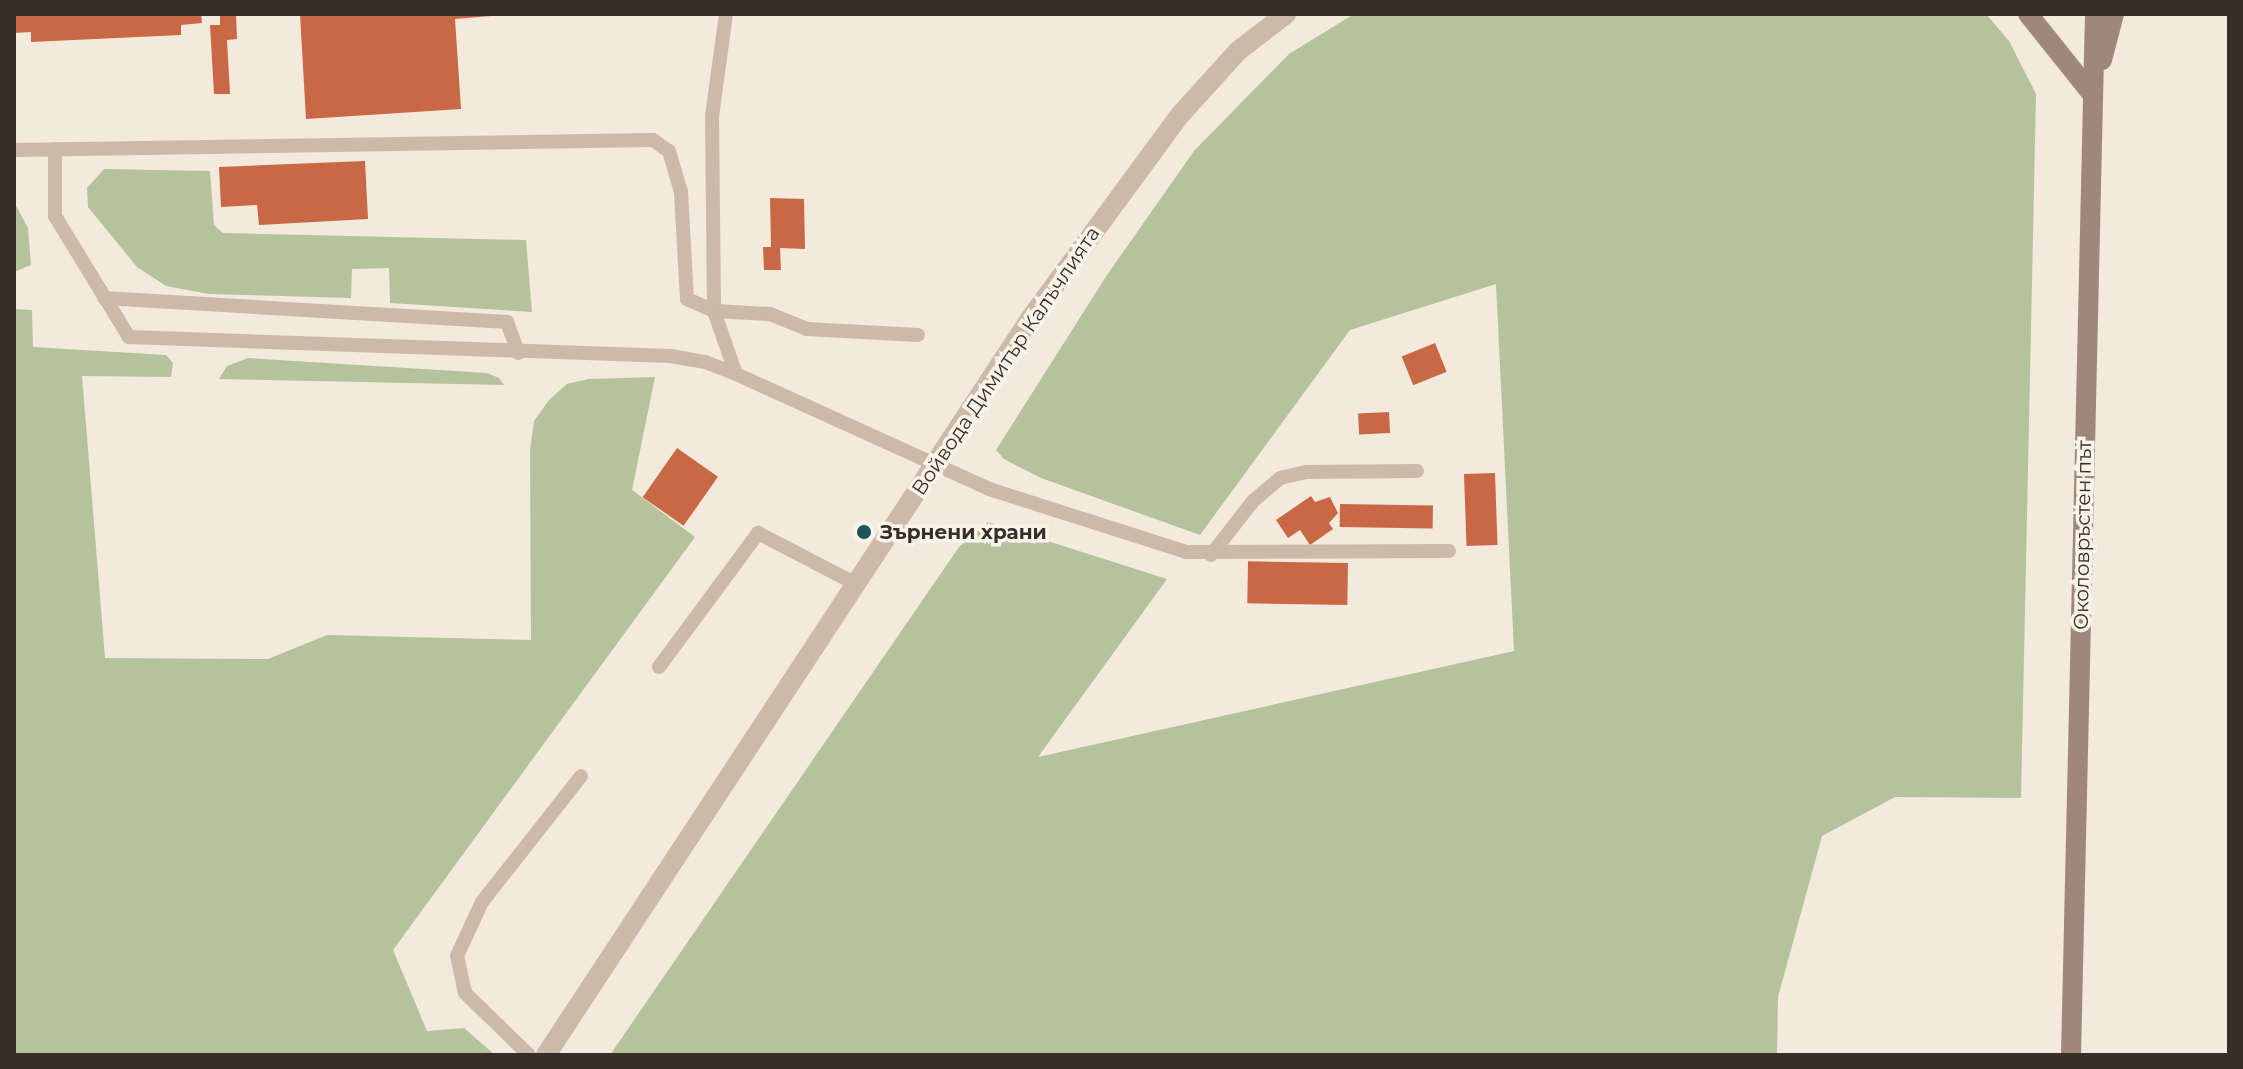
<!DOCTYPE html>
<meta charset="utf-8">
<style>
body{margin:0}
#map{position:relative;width:2243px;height:1069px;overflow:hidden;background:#f3e9dc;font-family:Montserrat,sans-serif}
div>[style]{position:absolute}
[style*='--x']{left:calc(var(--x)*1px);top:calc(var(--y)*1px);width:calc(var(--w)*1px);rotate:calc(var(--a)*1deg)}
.green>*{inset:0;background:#b5c39c}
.building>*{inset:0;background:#c96844;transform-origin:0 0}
.lane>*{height:14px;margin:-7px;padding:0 7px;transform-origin:7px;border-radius:7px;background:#ccb9a8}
.street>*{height:20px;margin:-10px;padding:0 10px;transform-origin:10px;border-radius:10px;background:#ccb9a8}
.secondary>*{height:20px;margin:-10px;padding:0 10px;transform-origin:10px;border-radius:10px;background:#9f8879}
.dots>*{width:22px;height:22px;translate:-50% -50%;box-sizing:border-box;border:4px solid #faf3e9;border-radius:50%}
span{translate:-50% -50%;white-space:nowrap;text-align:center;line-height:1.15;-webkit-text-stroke:7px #faf3e9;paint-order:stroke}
.street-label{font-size:20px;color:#382e28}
.poi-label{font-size:20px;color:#382e28;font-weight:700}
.left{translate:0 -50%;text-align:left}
.frame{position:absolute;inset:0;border:16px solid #382e28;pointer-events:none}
</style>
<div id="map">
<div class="green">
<i style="clip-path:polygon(1354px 14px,1986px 14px,2009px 41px,2036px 94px,2021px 798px,1895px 797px,1822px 836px,1778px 997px,1777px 1055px,610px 1055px,959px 547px,988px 522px,1167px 579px,1038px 757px,1514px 651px,1496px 284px,1350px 330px,1200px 535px,1041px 478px,1004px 459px,996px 450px,1107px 275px,1194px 151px,1289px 54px)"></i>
<i style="clip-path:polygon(104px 169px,210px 171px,214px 225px,223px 233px,526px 240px,532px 312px,390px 303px,389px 268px,352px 269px,351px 298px,209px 294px,166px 286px,137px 267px,88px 207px,87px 188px)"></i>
<i style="clip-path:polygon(14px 202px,28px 228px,31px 265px,14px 272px)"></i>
<i style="clip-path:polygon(14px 309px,32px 310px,33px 347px,166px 355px,173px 363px,171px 377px,82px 376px,105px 658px,268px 659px,327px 635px,531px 640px,530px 450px,534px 421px,549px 400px,567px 384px,588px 379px,655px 377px,632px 490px,695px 537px,393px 950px,427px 1031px,464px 1028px,495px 1055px,14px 1055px)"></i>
<i style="clip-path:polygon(248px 358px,487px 373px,499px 378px,504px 385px,219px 379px,227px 366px)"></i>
</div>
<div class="building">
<i style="clip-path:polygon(14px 14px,201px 14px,202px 23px,181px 25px,181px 35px,31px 42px,31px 32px,14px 33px)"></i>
<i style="clip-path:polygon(220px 14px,236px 14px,237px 39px,227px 40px,230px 94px,214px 94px,210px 25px,220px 25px)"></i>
<i style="clip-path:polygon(300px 14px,491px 14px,491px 16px,455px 19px,461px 109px,306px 119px)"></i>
<i style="clip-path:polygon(365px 161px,368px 219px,259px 225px,257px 205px,221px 207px,219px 167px)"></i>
<i style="clip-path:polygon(770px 198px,804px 199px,805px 249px,780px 248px,781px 270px,764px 270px,763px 247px,771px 247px)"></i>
<i style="left:1435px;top:343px;width:31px;height:36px;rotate:68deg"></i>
<i style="left:1389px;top:412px;width:21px;height:31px;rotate:87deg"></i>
<i style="left:677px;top:448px;width:50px;height:60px;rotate:35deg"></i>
<i style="left:1495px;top:473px;width:72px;height:31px;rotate:88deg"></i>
<i style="clip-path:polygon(1311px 496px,1315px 502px,1330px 497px,1338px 513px,1329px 523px,1333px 529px,1310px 545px,1300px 530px,1288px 538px,1276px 520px)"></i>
<i style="left:1340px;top:504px;width:93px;height:23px;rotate:1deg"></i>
<i style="left:1348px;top:563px;width:42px;height:100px;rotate:91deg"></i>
</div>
<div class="lane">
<i style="--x:726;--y:14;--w:103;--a:97.8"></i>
<i style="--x:712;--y:116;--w:195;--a:89.4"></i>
<i style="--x:714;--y:311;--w:67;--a:70.8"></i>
<i style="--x:55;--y:149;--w:67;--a:90"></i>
<i style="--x:55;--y:216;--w:142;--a:58.6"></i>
<i style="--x:129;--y:337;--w:542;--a:2.01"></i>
<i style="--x:671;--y:356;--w:35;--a:10"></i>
<i style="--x:705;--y:362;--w:33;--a:21"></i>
<i style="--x:736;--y:374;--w:278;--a:24.4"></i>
<i style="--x:989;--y:489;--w:207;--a:17.7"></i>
<i style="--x:1186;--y:552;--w:263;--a:-0.2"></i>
<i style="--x:14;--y:150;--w:639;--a:-0.9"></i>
<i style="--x:653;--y:140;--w:19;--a:35"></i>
<i style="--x:669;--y:151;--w:43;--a:73.7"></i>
<i style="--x:681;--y:192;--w:107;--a:86.8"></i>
<i style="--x:687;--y:299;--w:30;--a:24"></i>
<i style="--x:714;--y:311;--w:56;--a:3.1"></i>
<i style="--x:770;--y:314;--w:40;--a:22"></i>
<i style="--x:807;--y:329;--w:111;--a:3.1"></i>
<i style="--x:104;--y:298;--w:404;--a:3.4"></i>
<i style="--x:507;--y:322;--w:33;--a:70"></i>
<i style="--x:1211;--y:555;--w:68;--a:-52.1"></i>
<i style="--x:1253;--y:501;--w:35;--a:-40"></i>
<i style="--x:1280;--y:478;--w:27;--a:-13"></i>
<i style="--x:1306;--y:472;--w:111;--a:-0.5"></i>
<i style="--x:659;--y:667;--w:167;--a:-53.5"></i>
<i style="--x:758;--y:533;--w:110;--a:27.5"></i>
<i style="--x:529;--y:1055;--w:89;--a:-135.9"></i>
<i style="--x:465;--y:993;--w:38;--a:-102"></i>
<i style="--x:457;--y:956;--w:60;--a:-65.2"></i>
<i style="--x:482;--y:902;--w:160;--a:-51.8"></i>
</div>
<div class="street">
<i style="--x:546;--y:1055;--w:881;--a:-56.67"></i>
<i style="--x:1030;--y:319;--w:253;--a:-53.7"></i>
<i style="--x:1180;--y:115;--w:86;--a:-47.8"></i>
<i style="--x:1238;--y:51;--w:61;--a:-37.6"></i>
</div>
<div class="secondary">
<i style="--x:2028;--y:14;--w:104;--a:51.3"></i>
<i style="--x:2102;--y:60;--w:48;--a:-75.4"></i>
<i style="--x:2071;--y:1055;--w:1041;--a:-88.68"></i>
</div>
<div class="dots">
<i style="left:864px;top:532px;background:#1c555b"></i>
</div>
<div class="street-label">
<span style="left:1006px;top:361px;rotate:-56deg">Войвода Димитър Калъчлията</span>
<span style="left:2083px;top:535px;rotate:-89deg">Околовръстен път</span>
</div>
<div class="poi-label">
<span class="left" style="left:880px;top:532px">Зърнени храни</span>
</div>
<div class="frame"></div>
</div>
